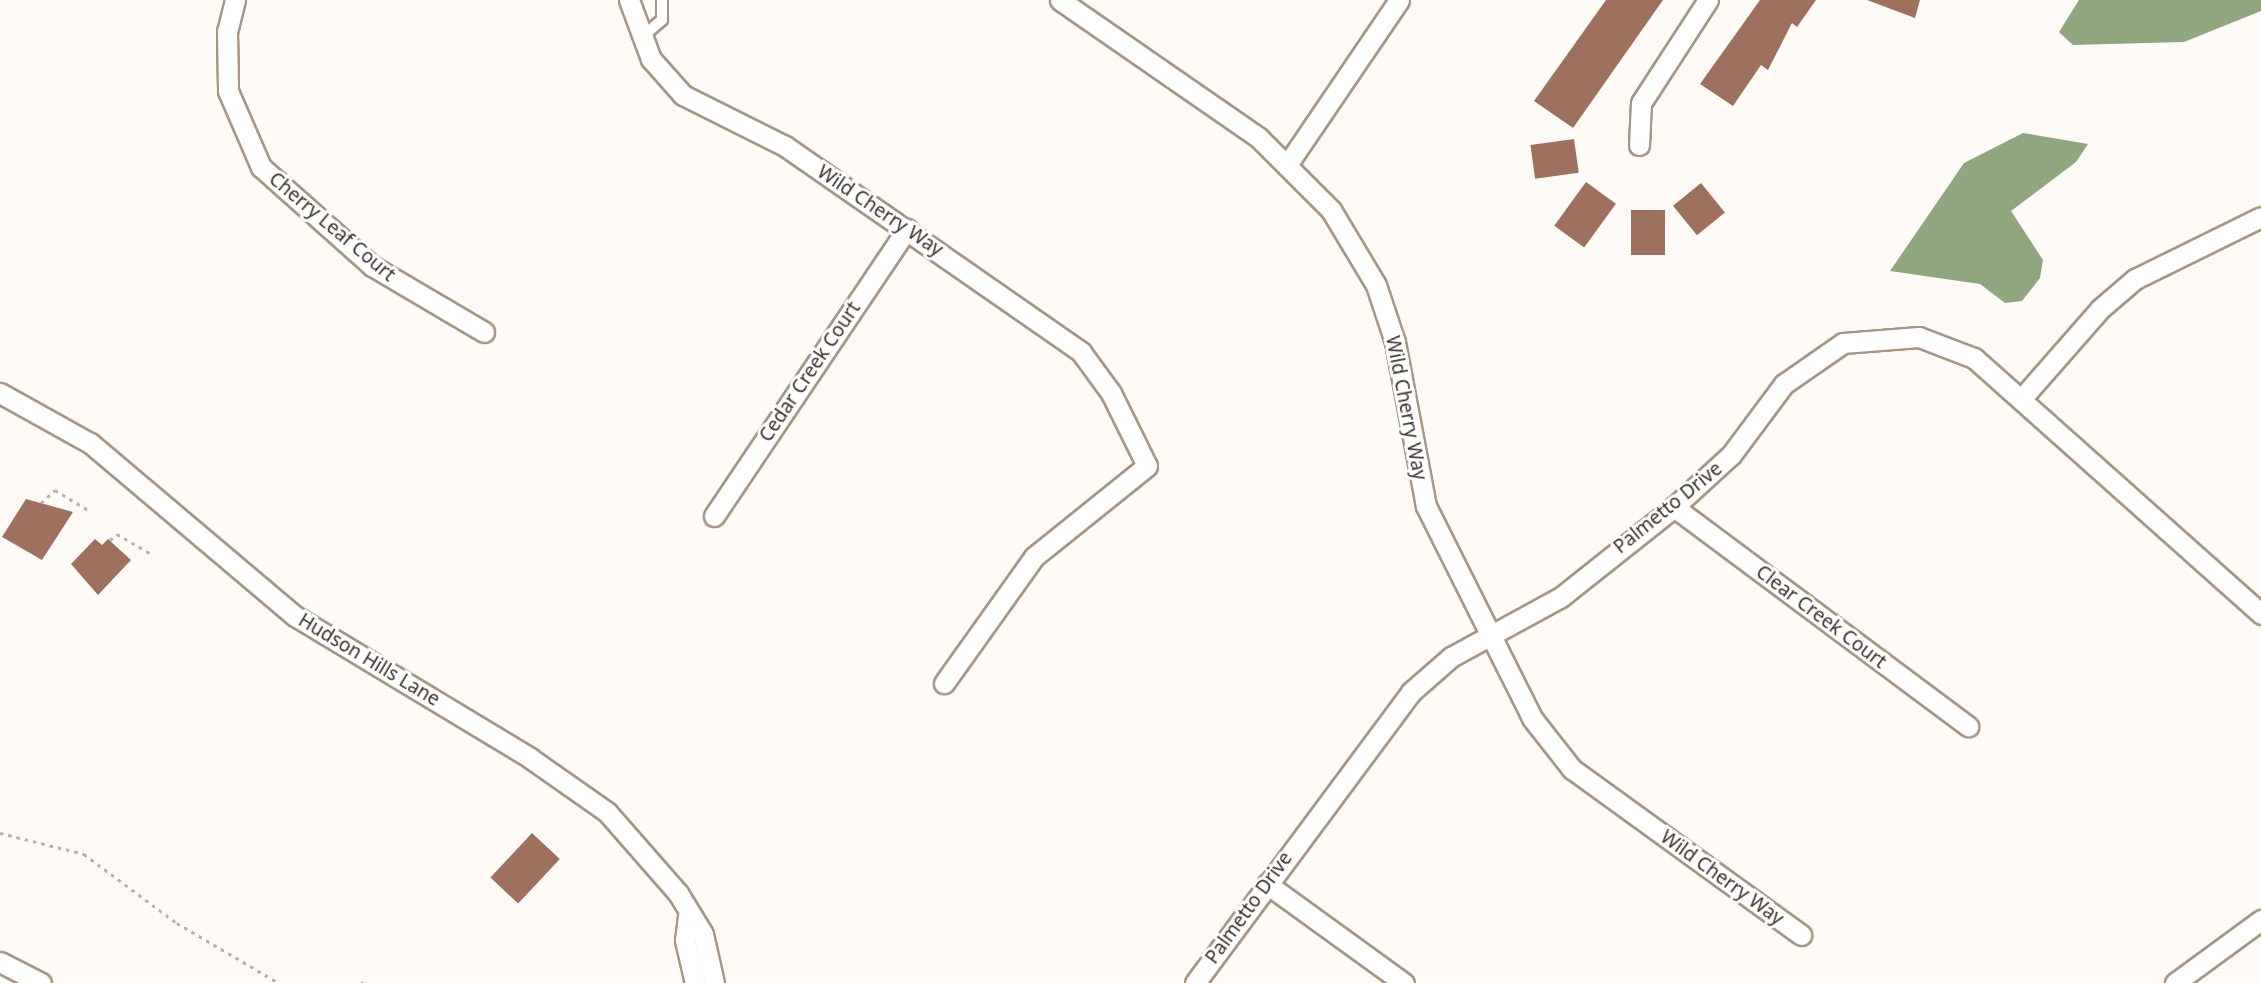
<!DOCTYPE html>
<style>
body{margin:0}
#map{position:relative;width:2261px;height:983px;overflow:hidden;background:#fefaf6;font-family:"Noto Sans",sans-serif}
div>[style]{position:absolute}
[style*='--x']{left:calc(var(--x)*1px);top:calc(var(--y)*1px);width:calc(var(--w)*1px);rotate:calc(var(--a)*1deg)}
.water>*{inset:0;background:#8fa67e}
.building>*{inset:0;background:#9d715d;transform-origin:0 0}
.path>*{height:2.5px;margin-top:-1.25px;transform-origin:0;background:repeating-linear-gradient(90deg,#b6b1ac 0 3.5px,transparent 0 8.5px)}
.roads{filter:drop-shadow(2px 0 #a79681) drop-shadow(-2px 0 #a79681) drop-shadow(0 2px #a79681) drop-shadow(0 -2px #a79681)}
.lane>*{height:10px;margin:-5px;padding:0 5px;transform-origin:5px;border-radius:5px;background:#fff}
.street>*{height:19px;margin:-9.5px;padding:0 9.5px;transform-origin:9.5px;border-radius:9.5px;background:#fff}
span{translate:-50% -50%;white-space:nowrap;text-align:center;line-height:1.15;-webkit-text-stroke:6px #fff;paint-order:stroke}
.street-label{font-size:19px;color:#383128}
</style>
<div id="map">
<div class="water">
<i style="clip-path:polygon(2079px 0,2261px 0,2261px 11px,2184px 42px,2073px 45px,2059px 32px)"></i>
<i style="clip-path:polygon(2023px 133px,2088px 144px,2076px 162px,2011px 211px,2043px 260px,2040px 278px,2022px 301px,2005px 303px,1980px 284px,1890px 271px,1964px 163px)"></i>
</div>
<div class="building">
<i style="clip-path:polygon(1606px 0,1663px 0,1573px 128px,1534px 101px)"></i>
<i style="clip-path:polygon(1760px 0,1816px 0,1797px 27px,1792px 23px,1768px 70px,1761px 65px,1733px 106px,1700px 84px)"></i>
<i style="clip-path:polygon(1867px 0,1920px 0,1915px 18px)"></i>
<i style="left:1574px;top:139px;width:34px;height:44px;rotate:82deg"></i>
<i style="left:1586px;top:182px;width:37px;height:54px;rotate:36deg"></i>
<i style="left:1701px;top:183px;width:38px;height:36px;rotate:51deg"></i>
<i style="left:1665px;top:210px;width:45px;height:34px;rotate:90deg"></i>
<i style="clip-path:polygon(26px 499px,73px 512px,42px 560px,2px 537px)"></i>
<i style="clip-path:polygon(95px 539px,102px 545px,108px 539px,131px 560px,98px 595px,71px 564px)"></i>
<i style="left:532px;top:833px;width:38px;height:61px;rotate:43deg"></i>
</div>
<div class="path">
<i style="--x:41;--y:503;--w:19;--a:-43"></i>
<i style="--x:55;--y:490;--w:41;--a:31"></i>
<i style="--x:110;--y:540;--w:9;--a:-41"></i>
<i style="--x:117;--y:534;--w:39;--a:30"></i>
<i style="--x:0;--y:833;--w:87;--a:14"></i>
<i style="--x:84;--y:854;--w:116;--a:36.6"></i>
<i style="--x:177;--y:923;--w:118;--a:30.5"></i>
<i style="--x:361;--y:983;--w:7;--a:0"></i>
</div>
<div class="roads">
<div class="lane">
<i style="--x:641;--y:38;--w:28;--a:-41"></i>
<i style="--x:662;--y:20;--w:20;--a:-90"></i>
</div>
<div class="street">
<i style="--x:235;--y:0;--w:32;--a:104"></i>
<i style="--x:227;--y:31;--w:60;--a:89"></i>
<i style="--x:228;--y:91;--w:83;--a:66.5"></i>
<i style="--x:261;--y:167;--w:149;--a:41.7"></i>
<i style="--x:372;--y:266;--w:130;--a:30.5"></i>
<i style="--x:629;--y:0;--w:63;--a:69.6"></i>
<i style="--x:651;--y:59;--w:48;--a:48.4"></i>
<i style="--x:683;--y:95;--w:114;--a:26.6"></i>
<i style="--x:785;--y:146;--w:361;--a:34.8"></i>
<i style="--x:1081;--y:352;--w:51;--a:53.8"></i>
<i style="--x:1111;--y:393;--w:81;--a:63.7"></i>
<i style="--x:1147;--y:466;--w:145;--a:141.2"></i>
<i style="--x:1034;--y:557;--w:155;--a:125.5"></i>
<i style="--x:1060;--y:0;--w:241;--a:34.7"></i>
<i style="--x:1258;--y:137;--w:103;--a:45"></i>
<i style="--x:1331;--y:210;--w:87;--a:59"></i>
<i style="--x:1376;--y:285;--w:60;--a:71.6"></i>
<i style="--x:1395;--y:342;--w:167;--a:79.3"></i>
<i style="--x:1426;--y:506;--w:237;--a:63.4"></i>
<i style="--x:1532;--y:718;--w:65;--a:51.9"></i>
<i style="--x:1572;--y:769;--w:283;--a:35.9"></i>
<i style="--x:1639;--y:145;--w:42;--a:-87.3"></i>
<i style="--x:1641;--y:103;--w:123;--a:-57"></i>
<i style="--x:1289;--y:162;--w:196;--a:-55.8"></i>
<i style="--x:0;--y:393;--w:103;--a:29.1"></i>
<i style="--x:90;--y:443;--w:268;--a:40.2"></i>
<i style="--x:295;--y:616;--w:275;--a:31.1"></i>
<i style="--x:530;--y:758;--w:94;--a:35"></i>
<i style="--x:607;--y:812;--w:108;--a:48.8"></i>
<i style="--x:678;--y:893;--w:48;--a:58.6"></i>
<i style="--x:703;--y:934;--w:50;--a:77.3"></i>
<i style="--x:2023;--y:397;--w:117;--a:-48.8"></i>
<i style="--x:2100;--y:309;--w:46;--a:-40.6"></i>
<i style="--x:2135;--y:279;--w:140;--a:-26.2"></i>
<i style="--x:1674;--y:507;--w:367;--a:36.7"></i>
<i style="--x:714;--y:516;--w:346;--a:-56.1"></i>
<i style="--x:1267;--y:884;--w:169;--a:35.9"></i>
<i style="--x:688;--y:916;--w:24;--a:97"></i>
<i style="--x:685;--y:940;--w:44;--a:76.9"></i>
<i style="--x:0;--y:962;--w:46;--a:27.1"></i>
<i style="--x:1195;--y:983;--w:362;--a:-53.4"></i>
<i style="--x:1411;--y:692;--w:53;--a:-41.2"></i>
<i style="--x:1451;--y:657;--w:125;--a:-28.6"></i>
<i style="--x:1561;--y:597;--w:144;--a:-38.5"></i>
<i style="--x:1674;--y:507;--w:77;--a:-42.4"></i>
<i style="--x:1731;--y:455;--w:89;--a:-53.3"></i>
<i style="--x:1784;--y:384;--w:72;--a:-34.8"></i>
<i style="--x:1843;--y:343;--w:76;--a:-4.5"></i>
<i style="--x:1919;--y:337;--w:59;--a:20.9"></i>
<i style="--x:1974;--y:358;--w:385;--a:41.7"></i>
<i style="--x:2175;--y:983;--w:107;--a:-36.2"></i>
</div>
</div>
<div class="street-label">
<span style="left:880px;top:211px;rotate:34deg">Wild Cherry Way</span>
<span style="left:332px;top:227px;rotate:40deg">Cherry Leaf Court</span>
<span style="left:810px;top:372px;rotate:-56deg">Cedar Creek Court</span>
<span style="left:1406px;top:408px;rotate:79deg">Wild Cherry Way</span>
<span style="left:1668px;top:508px;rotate:-39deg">Palmetto Drive</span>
<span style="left:1821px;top:617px;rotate:37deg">Clear Creek Court</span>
<span style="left:369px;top:660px;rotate:31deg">Hudson Hills Lane</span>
<span style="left:1722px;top:878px;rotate:36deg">Wild Cherry Way</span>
<span style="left:1249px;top:908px;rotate:-54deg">Palmetto Drive</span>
</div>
</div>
